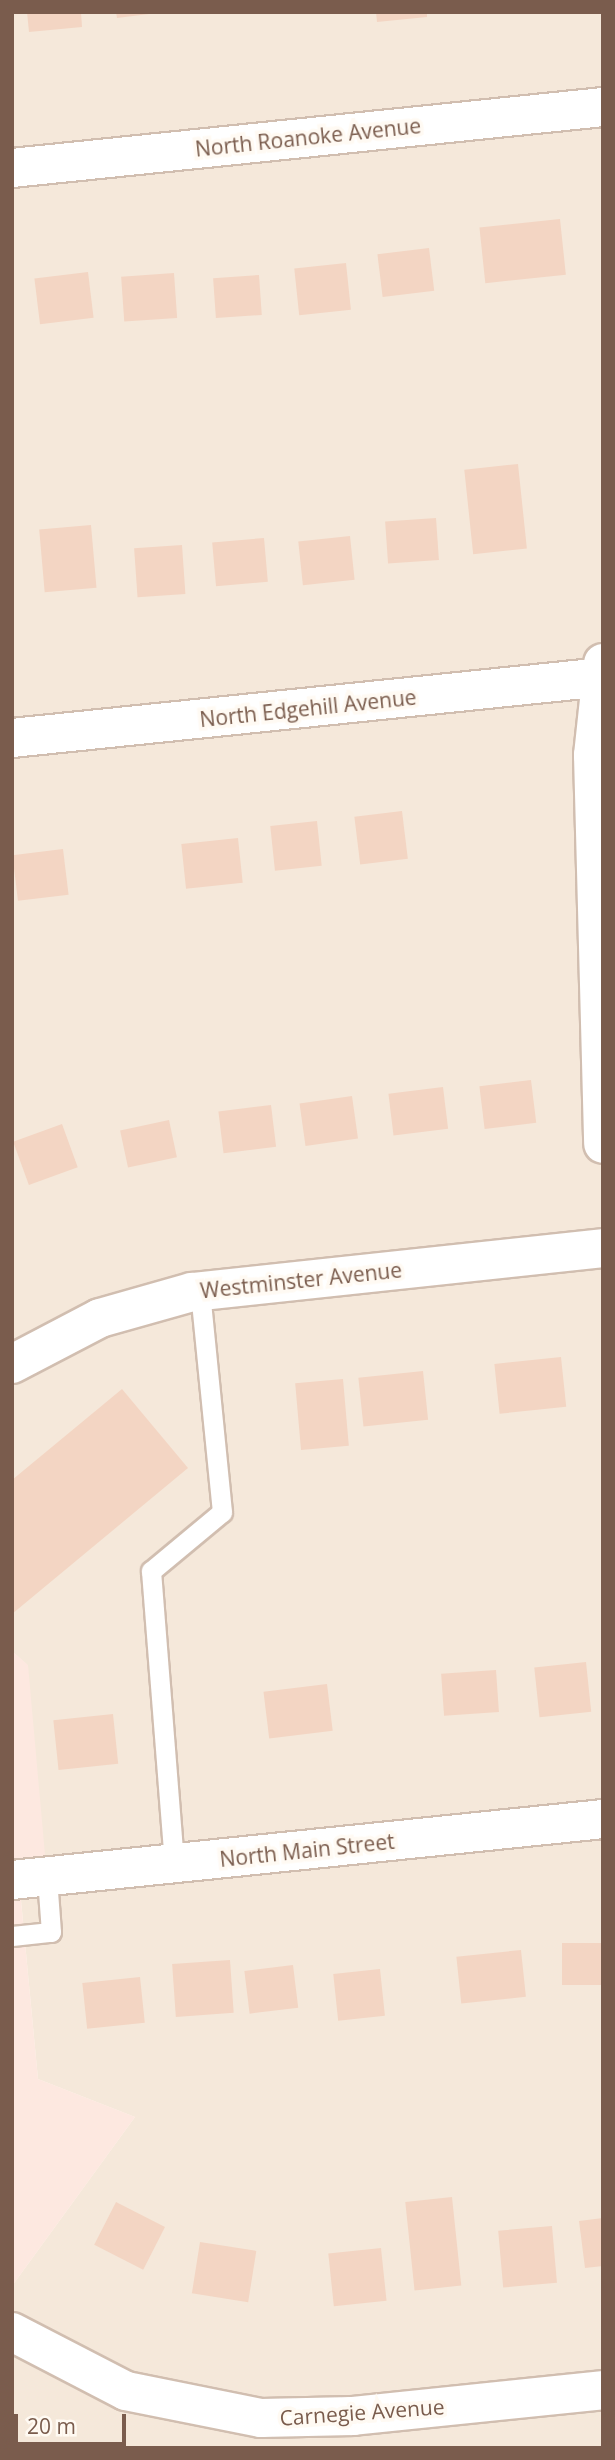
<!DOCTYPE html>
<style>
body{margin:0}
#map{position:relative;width:615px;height:2460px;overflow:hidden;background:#fdf6ec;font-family:"Open Sans",sans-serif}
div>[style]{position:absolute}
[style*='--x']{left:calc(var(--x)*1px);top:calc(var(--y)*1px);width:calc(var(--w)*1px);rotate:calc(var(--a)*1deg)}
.residential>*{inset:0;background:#f5e8da}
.commercial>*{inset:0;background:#fde8e0}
.building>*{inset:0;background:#f3d5c3;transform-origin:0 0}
.roads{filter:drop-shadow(2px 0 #d1beb0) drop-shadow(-2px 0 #d1beb0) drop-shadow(0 2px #d1beb0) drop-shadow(0 -2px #d1beb0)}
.lane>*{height:19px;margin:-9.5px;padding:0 9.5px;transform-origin:9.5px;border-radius:9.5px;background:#fff}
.street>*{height:38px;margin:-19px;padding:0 19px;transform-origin:19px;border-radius:19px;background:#fff}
span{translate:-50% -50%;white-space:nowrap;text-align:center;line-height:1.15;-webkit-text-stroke:7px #fffaf3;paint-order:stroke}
.street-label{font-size:21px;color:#7a5c4d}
.frame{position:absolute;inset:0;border:14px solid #7a5c4d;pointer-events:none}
.scale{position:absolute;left:14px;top:2414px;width:112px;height:32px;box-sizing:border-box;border:4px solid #7a5c4d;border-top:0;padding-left:9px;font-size:21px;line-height:24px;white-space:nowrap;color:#7a5c4d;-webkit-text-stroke:5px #fffaf3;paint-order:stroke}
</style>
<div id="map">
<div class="residential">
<i style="clip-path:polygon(12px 12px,603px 12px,603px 2448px,12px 2448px,12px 2286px,135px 2117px,38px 2079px,19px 1879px,28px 1666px,12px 1651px)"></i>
</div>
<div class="commercial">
<i style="clip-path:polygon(12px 1651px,28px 1665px,47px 1877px,19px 1880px,38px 2079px,135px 2117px,12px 2286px)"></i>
</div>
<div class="building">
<i style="clip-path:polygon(27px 12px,81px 12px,82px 27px,29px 32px)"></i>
<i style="clip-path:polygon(116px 12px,149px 12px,149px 14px,117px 18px)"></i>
<i style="clip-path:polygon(376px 12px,427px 12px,427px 17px,377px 22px)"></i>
<i style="left:560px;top:219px;width:56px;height:81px;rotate:84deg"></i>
<i style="left:429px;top:248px;width:43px;height:52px;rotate:83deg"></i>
<i style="left:346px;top:263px;width:47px;height:52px;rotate:84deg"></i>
<i style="left:88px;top:272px;width:46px;height:54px;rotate:83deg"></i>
<i style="left:174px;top:273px;width:45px;height:53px;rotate:86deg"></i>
<i style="left:259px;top:275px;width:40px;height:46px;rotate:86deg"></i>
<i style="left:518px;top:464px;width:85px;height:54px;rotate:84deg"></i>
<i style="left:436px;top:518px;width:42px;height:51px;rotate:86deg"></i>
<i style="left:91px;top:525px;width:63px;height:52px;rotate:85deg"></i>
<i style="left:350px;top:536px;width:44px;height:52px;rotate:84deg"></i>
<i style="left:264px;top:538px;width:44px;height:52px;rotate:85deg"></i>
<i style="left:182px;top:545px;width:49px;height:48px;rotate:86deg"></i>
<i style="left:402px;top:811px;width:48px;height:48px;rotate:83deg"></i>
<i style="left:317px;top:821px;width:45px;height:47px;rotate:84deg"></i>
<i style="left:238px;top:838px;width:45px;height:57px;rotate:84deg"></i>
<i style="left:63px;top:849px;width:46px;height:51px;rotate:83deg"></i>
<i style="left:531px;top:1080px;width:43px;height:52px;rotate:83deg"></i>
<i style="left:443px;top:1087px;width:42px;height:55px;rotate:83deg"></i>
<i style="left:352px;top:1096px;width:43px;height:53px;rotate:82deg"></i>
<i style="left:271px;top:1105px;width:42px;height:53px;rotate:83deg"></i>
<i style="left:169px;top:1120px;width:38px;height:50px;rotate:78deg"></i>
<i style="left:62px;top:1124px;width:46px;height:52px;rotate:70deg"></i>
<i style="left:561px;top:1357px;width:50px;height:67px;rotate:84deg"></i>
<i style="left:423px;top:1371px;width:49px;height:65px;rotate:84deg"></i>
<i style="left:343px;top:1379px;width:67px;height:48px;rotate:85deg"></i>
<i style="clip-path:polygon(122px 1389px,188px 1468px,12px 1614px,12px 1480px)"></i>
<i style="left:586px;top:1662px;width:50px;height:52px;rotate:84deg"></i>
<i style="left:496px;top:1670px;width:42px;height:55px;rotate:86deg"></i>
<i style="left:327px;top:1684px;width:47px;height:64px;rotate:83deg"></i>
<i style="left:113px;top:1714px;width:50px;height:60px;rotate:84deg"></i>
<i style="left:603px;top:1943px;width:42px;height:41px;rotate:90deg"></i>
<i style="left:521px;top:1950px;width:47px;height:65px;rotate:84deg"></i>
<i style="left:230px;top:1960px;width:53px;height:58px;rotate:86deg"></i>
<i style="left:293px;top:1965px;width:43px;height:49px;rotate:83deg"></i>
<i style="left:380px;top:1969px;width:47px;height:47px;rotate:84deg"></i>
<i style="left:140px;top:1977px;width:46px;height:58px;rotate:84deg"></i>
<i style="left:452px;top:2197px;width:89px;height:47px;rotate:84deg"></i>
<i style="left:116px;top:2202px;width:55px;height:48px;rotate:27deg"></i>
<i style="clip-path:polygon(603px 2218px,603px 2266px,585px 2268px,579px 2221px)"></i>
<i style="left:552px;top:2226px;width:57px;height:54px;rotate:85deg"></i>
<i style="left:200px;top:2242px;width:57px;height:52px;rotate:9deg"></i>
<i style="left:381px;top:2248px;width:53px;height:53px;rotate:84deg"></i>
</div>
<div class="roads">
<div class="lane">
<i style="--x:174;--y:1863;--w:293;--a:-94.5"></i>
<i style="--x:151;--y:1571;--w:92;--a:-39.7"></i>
<i style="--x:222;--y:1512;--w:222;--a:-95.7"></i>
<i style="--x:12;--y:1936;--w:39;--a:-6"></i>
<i style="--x:51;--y:1932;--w:55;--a:-94.2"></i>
</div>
<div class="street">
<i style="--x:12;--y:168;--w:594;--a:-5.89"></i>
<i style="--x:603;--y:663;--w:93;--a:96.2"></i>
<i style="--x:593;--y:755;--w:389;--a:88.5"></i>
<i style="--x:12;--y:738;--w:594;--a:-5.89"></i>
<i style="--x:12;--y:1364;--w:99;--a:-27.6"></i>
<i style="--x:100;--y:1318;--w:96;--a:-15.8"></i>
<i style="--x:192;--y:1292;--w:413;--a:-6.1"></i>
<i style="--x:12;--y:1880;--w:594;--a:-5.89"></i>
<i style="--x:12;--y:2332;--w:128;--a:27.4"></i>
<i style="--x:126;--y:2391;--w:138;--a:11.3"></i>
<i style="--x:261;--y:2418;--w:92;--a:-1.2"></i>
<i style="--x:353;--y:2416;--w:251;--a:-5.9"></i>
</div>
</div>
<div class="street-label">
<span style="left:308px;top:137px;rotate:-6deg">North Roanoke Avenue</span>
<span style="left:308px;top:708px;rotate:-6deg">North Edgehill Avenue</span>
<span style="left:301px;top:1280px;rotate:-6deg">Westminster Avenue</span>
<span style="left:307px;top:1850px;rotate:-6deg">North Main Street</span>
<span style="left:362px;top:2412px;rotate:-4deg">Carnegie Avenue</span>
</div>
<div class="frame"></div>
<div class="scale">20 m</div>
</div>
